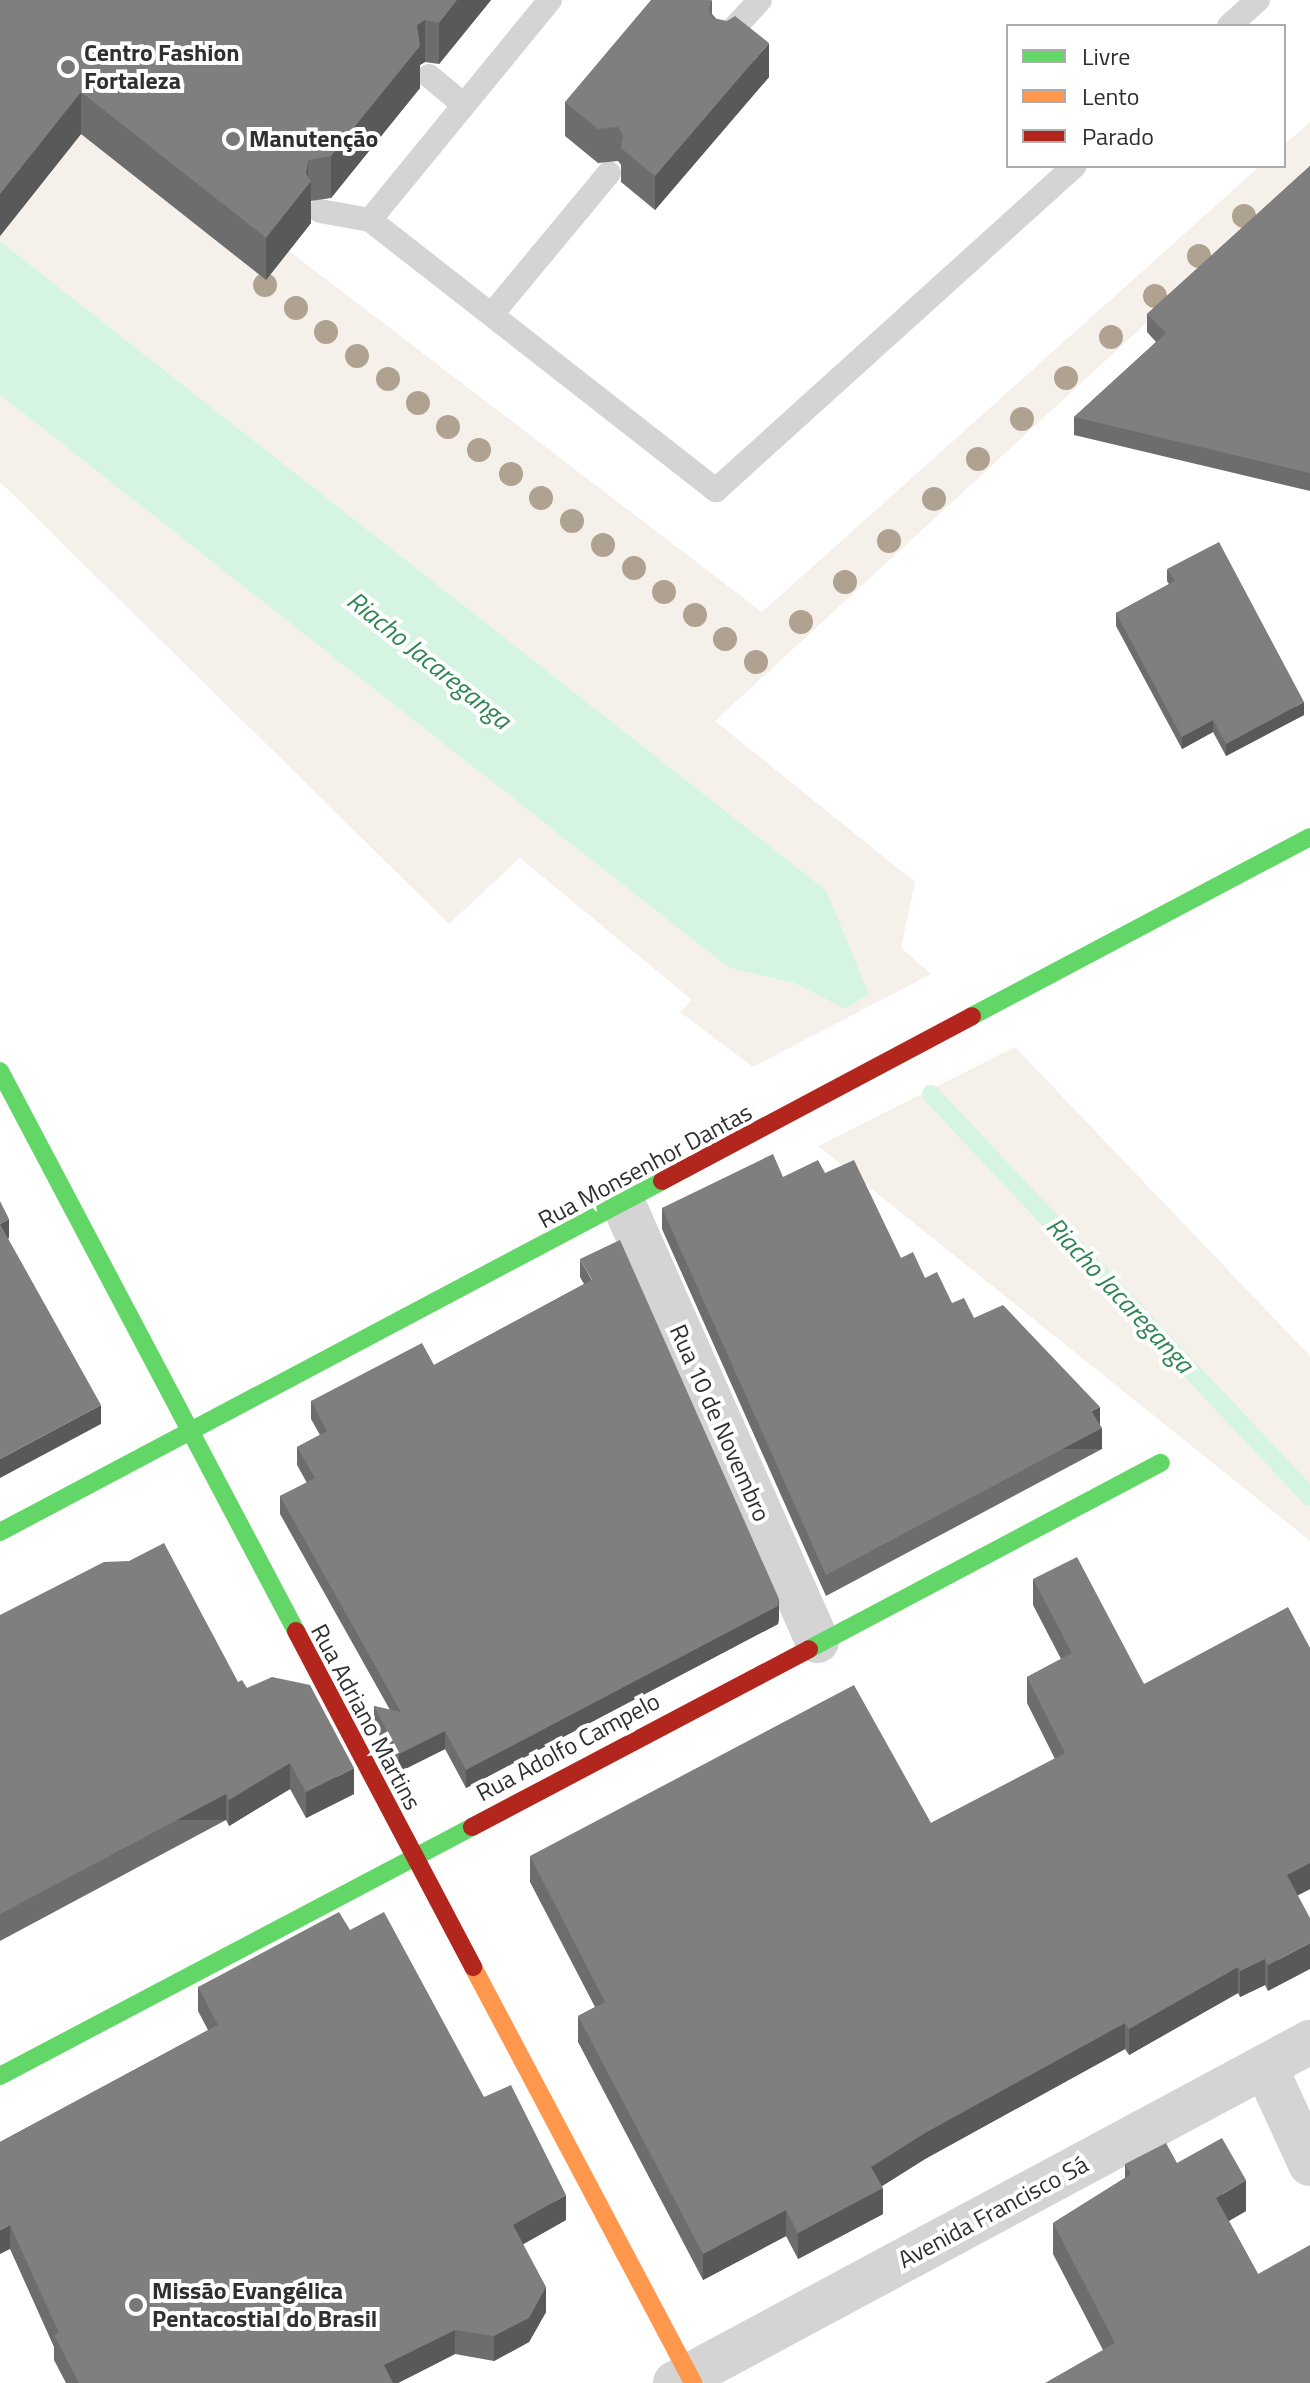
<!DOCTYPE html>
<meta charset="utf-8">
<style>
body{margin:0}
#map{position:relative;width:1310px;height:2383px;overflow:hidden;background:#fff;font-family:"Titillium Web",sans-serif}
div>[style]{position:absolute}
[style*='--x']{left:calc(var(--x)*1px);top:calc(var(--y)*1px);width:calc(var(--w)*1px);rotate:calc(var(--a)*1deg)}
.green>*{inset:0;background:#f6f0eb}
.water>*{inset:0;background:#d6f4e2}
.stream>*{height:18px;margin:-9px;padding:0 9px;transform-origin:9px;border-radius:9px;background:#d6f4e2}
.lane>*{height:24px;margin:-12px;padding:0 12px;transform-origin:12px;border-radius:12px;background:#d4d4d4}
.street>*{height:44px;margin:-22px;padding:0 22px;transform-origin:22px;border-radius:22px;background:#d4d4d4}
.fast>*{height:18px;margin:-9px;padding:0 9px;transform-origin:9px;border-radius:9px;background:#63d668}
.slow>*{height:18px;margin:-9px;padding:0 9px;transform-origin:9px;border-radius:9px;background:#ff974d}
.jam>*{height:18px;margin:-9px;padding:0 9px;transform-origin:9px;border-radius:9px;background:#b3261e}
.trees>*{width:24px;height:24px;margin:-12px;border-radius:50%;background:#b0a291}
.wall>*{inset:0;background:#6d6d6d}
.shaded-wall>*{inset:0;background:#595959;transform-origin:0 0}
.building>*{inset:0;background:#7f7f7f}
.dots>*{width:22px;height:22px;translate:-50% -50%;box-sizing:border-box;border:4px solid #fff;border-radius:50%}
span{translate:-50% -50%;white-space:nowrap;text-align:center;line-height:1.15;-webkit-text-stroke:8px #fff;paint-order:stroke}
.poi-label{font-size:24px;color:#2f2f2f;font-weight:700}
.left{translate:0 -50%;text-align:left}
.street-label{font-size:24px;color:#2f2f2f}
.water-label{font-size:26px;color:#2f8552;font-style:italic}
.legend{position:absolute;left:1006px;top:24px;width:280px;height:144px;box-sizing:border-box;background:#fff;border:2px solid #acacac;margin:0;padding:10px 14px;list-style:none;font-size:24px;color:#2f2f2f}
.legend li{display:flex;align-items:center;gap:16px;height:40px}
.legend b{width:40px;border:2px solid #acacac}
</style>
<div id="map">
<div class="green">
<i style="clip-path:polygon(1310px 122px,1310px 172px,715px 721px,915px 882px,901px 948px,931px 974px,753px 1067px,680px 1012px,692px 1000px,520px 858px,449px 924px,0 482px,0 395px,729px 968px,794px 983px,845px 1009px,826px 890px,0 241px,0 234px,81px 134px,265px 279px,289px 251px,762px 612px,1260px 166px,1284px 166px,1284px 145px)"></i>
<i style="clip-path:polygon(1015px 1047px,1310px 1356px,1310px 1541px,818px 1146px)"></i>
</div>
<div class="water">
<i style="clip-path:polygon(0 241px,826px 890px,869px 994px,845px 1009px,794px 983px,729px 968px,0 395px)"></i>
</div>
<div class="stream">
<i style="--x:931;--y:1094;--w:553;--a:46.76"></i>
</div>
<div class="lane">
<i style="--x:550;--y:0;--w:284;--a:129.3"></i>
<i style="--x:370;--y:220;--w:439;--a:38"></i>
<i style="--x:716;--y:490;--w:483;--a:-42.1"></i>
<i style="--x:1229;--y:26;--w:39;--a:-42"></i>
<i style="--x:723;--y:40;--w:54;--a:-47.2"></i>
<i style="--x:429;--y:76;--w:45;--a:39.6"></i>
<i style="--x:320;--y:211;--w:51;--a:10.2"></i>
<i style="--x:492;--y:314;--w:183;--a:-50.3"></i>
</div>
<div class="street">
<i style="--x:624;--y:1205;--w:477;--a:66.1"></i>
<i style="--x:1265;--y:2066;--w:108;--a:65.3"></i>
<i style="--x:675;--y:2383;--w:721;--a:-28.24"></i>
</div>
<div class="fast">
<i style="--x:972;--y:1016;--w:382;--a:-27.9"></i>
<i style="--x:0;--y:1071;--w:633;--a:62.14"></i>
<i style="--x:0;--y:1532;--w:749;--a:-27.93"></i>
<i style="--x:809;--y:1649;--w:398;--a:-27.9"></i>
<i style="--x:0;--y:2076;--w:534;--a:-27.81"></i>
</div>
<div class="slow">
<i style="--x:473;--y:1967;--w:471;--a:62.1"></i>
</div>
<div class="jam">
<i style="--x:662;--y:1181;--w:351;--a:-28"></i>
<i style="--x:296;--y:1631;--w:380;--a:62.2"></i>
<i style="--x:472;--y:1827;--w:381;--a:-27.8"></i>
</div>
<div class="trees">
<i style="left:1244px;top:216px"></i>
<i style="left:1199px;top:256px"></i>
<i style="left:265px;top:285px"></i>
<i style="left:1155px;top:296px"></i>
<i style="left:296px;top:308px"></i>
<i style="left:326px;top:332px"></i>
<i style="left:1111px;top:337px"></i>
<i style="left:357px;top:356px"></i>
<i style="left:1066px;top:378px"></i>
<i style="left:388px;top:379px"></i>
<i style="left:418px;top:403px"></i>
<i style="left:1022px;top:419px"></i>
<i style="left:448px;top:427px"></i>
<i style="left:479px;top:450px"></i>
<i style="left:978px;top:459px"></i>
<i style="left:511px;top:474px"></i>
<i style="left:541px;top:498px"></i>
<i style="left:934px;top:499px"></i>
<i style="left:572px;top:521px"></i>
<i style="left:889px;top:541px"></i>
<i style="left:603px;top:545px"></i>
<i style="left:634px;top:568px"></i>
<i style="left:845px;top:582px"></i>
<i style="left:664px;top:592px"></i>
<i style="left:695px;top:615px"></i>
<i style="left:801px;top:622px"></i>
<i style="left:725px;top:639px"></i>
<i style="left:756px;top:662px"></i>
</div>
<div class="wall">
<i style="clip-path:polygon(0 0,491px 0,439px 64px,425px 62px,420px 65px,420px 88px,331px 198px,311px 201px,311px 223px,266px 280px,81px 134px,0 236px)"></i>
<i style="clip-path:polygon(712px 0,712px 14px,769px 77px,655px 210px,621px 182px,621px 165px,618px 161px,598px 163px,565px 136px,565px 102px)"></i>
<i style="clip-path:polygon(1310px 166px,1310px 491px,1074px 435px,1074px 417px,1156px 342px,1147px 332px,1147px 314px)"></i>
<i style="clip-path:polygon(1167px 569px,1304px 715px,1226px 756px,1213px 732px,1182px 749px,1116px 626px,1116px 613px,1169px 584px,1167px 581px)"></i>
<i style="clip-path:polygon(825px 1173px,901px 1258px,925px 1278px,952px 1303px,974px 1318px,1100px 1426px,1102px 1449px,826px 1596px,662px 1229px,662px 1208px,783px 1177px)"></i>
<i style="clip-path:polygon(580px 1259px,779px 1618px,778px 1624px,466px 1788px,445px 1749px,399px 1772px,374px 1725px,374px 1706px,390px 1710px,280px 1514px,280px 1496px,307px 1483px,297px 1465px,297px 1447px,320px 1435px,311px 1419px,311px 1401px,434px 1365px,584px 1284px,580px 1277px)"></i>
<i style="clip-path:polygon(1033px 1579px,1144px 1684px,1310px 1648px,1310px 1889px,1298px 1895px,1268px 1991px,1265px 1985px,1240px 1997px,1238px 1993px,1129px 2055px,1125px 2049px,925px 2159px,882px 2186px,883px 2214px,798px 2259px,786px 2236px,703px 2280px,578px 2042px,578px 2016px,595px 2007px,530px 1882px,530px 1856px,931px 1823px,1055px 1759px,1027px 1703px,1027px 1677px,1061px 1659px,1033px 1605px)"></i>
<i style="clip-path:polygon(0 1615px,238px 1682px,247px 1688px,354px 1794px,306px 1818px,290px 1789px,229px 1826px,226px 1820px,0 1941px)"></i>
<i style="clip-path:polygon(350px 1930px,484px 2097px,566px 2220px,523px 2244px,546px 2312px,529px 2342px,494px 2361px,455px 2354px,398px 2383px,66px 2383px,54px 2360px,54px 2347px,10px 2249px,0 2142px,208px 2030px,198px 2011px,198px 1987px)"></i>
<i style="clip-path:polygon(1177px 2163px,1246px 2211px,1229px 2221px,1258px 2274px,1310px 2383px,1103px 2350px,1053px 2254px,1053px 2223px,1125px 2178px,1125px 2164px)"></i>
</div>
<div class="shaded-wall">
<i style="clip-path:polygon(457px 0,491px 0,439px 64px,439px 23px)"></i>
<i style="clip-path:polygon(425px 20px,425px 62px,420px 65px,420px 88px,331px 198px,331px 156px,417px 25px)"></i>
<i style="clip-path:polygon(769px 43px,769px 77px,655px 210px,655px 176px)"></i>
<i style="clip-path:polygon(81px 92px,81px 134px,0 236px,0 194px)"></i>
<i style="clip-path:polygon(308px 160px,308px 185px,311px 181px,311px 223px,266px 280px,266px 238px,306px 174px)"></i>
<i style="clip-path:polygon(1304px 702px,1304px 715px,1226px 756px,1226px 744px)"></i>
<i style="clip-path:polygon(1213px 720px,1213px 732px,1182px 749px,1182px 737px)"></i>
<i style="clip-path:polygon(9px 1219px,9px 1238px,0 1243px,0 1224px)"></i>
<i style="clip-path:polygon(101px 1405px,101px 1424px,0 1478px,0 1459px)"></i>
<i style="clip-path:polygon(1100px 1407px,1100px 1427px,1091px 1411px)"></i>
<i style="left:1102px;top:1428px;width:21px;height:313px;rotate:90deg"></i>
<i style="clip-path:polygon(779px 1599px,779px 1618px,778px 1624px,466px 1788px,466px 1770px)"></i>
<i style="clip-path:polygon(445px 1731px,445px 1749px,399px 1772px,399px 1754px)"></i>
<i style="clip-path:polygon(290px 1763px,290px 1789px,229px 1826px,229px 1800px)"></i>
<i style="clip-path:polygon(354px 1768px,354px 1794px,306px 1818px,306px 1792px)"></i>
<i style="left:226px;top:1794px;width:26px;height:256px;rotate:90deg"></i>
<i style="clip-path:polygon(1310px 1863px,1310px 1889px,1287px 1901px,1287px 1875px)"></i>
<i style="clip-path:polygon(1310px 1943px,1310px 1969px,1268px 1991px,1268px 1965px)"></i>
<i style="clip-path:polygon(1265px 1959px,1265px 1985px,1240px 1997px,1240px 1971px)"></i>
<i style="clip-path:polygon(1238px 1967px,1238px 1993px,1129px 2055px,1129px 2029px)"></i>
<i style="clip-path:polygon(1125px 2023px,1125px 2049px,925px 2159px,871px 2193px,871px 2167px,925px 2133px)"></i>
<i style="clip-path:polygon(1246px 2180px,1246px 2211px,1216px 2228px,1216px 2198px)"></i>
<i style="clip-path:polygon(883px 2188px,883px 2214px,798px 2259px,798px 2233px)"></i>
<i style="clip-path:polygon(566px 2195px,566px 2220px,513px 2250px,513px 2225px)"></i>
<i style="clip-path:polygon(786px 2210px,786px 2236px,703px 2280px,703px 2254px)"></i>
<i style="clip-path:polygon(10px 2225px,10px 2249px,0 2254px,0 2230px)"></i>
<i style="clip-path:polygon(546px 2287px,546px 2312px,529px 2342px,494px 2361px,494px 2336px)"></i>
<i style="clip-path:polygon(455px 2330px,455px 2354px,398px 2383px,384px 2383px,384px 2365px)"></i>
</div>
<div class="building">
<i style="clip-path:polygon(0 0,457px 0,439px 23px,425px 20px,417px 25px,420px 46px,331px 156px,308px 160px,306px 174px,311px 181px,266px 238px,81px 92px,0 194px)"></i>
<i style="clip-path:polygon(651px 0,711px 0,709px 10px,713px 18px,727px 21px,735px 16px,769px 43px,655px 176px,621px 148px,623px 135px,618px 127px,598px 129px,565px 102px)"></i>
<i style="clip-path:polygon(1310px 166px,1310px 473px,1074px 417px,1166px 333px,1147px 314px)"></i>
<i style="clip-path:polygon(1219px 542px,1304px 702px,1226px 744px,1213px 720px,1182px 737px,1116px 613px,1175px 581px,1167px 569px)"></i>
<i style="clip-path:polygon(773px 1154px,783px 1177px,818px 1160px,825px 1173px,854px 1160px,901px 1258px,913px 1252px,925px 1278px,937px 1272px,952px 1303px,964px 1298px,974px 1318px,1003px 1305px,1100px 1407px,1091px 1411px,1102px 1428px,826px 1575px,662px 1208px)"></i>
<i style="clip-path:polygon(0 1201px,9px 1219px,0 1224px,101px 1405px,0 1459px)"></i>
<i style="clip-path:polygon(620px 1240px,779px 1599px,778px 1606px,466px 1770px,445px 1731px,399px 1754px,374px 1706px,401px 1712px,280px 1496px,315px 1478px,297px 1447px,327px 1431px,311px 1401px,422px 1343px,434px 1365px,592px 1280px,580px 1259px)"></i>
<i style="clip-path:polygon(164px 1543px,238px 1682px,242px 1680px,247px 1688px,272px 1677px,310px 1685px,354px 1768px,306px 1792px,290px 1763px,229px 1800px,226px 1794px,0 1914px,0 1615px,104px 1562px,129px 1561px)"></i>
<i style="clip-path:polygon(1077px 1557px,1144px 1684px,1288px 1607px,1310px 1648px,1310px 1863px,1287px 1875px,1310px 1918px,1310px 1943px,1268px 1965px,1265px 1959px,1240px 1971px,1238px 1967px,1129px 2029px,1125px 2023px,925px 2133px,871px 2167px,883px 2188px,798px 2233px,786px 2210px,703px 2254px,578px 2016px,605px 2002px,530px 1856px,854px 1685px,931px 1823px,1065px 1753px,1027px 1677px,1072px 1653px,1033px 1579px)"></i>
<i style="clip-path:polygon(339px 1912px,350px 1930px,384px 1912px,484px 2097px,511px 2085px,566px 2195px,513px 2225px,546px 2287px,529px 2318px,494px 2336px,455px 2330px,384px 2365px,393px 2383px,79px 2383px,54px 2335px,59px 2333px,10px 2225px,0 2230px,0 2142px,218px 2025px,198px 1987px)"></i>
<i style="clip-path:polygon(1222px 2138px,1246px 2180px,1216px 2198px,1258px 2274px,1310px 2245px,1310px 2383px,1045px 2383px,1115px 2343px,1053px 2223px,1131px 2174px,1125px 2164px,1166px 2143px,1177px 2163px)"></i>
</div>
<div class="dots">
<i style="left:68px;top:67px;background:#787878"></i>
<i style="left:233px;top:139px;background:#787878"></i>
<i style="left:136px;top:2305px;background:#787878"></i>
</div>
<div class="poi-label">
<span class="left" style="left:84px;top:67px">Centro Fashion<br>Fortaleza</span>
<span class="left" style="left:249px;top:139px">Manutenção</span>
<span class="left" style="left:152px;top:2305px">Missão Evangélica<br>Pentacostial do Brasil</span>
</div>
<div class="street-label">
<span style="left:645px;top:1166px;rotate:-28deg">Rua Monsenhor Dantas</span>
<span style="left:720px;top:1423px;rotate:66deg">Rua 10 de Novembro</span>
<span style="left:366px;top:1717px;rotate:62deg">Rua Adriano Martins</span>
<span style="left:568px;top:1747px;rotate:-28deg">Rua Adolfo Campelo</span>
<span style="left:993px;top:2212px;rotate:-28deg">Avenida Francisco Sá</span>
</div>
<div class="water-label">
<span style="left:429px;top:660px;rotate:39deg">Riacho Jacareganga</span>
<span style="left:1120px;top:1295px;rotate:47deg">Riacho Jacareganga</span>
</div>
<ul class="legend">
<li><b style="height:10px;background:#63d668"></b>Livre</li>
<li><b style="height:10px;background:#ff974d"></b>Lento</li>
<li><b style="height:10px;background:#b3261e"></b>Parado</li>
</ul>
</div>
